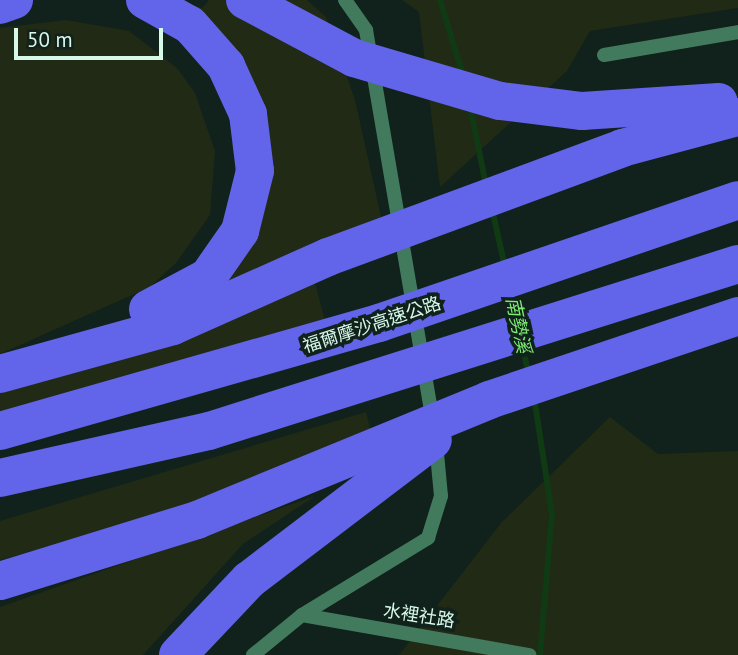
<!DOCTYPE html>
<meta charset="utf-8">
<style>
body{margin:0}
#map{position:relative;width:738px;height:655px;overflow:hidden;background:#11211b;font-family:"PT Sans","Noto Sans TC",sans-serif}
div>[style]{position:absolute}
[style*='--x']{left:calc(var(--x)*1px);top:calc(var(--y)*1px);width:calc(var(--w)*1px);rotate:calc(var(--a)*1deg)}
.green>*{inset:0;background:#212a15}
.stream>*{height:6px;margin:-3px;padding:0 3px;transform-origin:3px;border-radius:3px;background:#103a14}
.street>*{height:14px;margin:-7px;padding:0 7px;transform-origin:7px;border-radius:7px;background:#427a5e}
.highway>*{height:38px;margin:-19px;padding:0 19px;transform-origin:19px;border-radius:19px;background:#6264e9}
span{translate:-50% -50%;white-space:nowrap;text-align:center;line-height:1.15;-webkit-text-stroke:7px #11211b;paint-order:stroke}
.street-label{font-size:18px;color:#d6f9ea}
.water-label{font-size:19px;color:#7ceb72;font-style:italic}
.scale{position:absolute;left:14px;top:28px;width:149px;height:32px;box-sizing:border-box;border:4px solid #d6f9ea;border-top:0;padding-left:9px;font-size:21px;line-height:24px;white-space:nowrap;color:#d6f9ea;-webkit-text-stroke:5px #11211b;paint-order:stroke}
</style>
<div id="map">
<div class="green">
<i style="clip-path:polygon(175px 0,202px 8px,209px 0,307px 0,326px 17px,355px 100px,381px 217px,184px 309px,265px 194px)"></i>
<i style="clip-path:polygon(402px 0,738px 0,738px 8px,590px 31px,567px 71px,440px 187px,419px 12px)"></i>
<i style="clip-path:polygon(66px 20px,129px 31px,177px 68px,195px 93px,215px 151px,210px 215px,176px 263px,150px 287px,0 354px,0 28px)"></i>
<i style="clip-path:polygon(315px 282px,325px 321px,0 413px,0 393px)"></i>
<i style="clip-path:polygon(366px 412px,373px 440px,178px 509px,0 560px,0 521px)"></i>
<i style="clip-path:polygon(610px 417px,658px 454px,738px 451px,738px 655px,399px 655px,501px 523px)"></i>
<i style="clip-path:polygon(315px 496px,243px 544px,143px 655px,0 655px,0 607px)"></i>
</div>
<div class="stream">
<i style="--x:440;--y:0;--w:78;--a:73"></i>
<i style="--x:470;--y:106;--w:81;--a:78.6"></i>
<i style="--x:492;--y:209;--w:59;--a:77.4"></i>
<i style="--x:510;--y:291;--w:31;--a:77"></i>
<i style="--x:522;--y:345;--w:28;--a:77"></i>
<i style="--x:534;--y:397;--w:118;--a:81.3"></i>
<i style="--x:552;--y:514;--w:142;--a:94.9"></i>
</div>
<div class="street">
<i style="--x:345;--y:0;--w:37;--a:55"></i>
<i style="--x:366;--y:30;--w:398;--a:80.3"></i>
<i style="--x:604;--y:55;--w:136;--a:-9.7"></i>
<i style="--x:302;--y:615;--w:231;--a:10"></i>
<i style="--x:253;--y:655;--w:63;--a:-39.2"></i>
<i style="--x:302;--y:615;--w:148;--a:-31.4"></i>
<i style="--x:428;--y:538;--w:44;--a:-72.8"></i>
<i style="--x:441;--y:496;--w:53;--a:-95.4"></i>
</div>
<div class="highway">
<i style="--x:145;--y:0;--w:51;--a:29.1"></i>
<i style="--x:190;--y:25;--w:55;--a:48.7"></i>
<i style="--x:226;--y:66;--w:53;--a:65.4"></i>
<i style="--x:248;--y:114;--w:57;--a:83"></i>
<i style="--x:255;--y:171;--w:62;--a:104"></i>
<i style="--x:240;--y:231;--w:56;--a:124.8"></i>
<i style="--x:208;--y:277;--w:68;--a:151.9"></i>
<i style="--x:245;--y:0;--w:123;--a:28"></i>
<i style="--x:354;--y:58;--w:152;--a:16.4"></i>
<i style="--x:500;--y:101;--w:83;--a:7"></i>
<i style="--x:582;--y:111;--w:137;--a:-3.8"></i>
<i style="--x:0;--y:5;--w:15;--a:-20"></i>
<i style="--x:0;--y:374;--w:180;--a:-15.5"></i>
<i style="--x:173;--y:326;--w:170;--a:-24"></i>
<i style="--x:328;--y:257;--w:314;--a:-20.3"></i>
<i style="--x:622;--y:148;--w:120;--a:-15"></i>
<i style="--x:0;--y:431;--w:394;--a:-15.9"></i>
<i style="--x:379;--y:323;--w:379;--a:-18.9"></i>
<i style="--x:0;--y:478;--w:214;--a:-12.7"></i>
<i style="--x:209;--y:431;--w:555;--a:-17.52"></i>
<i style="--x:0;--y:581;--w:206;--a:-17.2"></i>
<i style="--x:197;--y:520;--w:316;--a:-22.3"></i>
<i style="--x:489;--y:400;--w:263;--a:-18.6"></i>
<i style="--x:178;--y:655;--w:103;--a:-46.6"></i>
<i style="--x:249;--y:580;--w:231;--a:-37.3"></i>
</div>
<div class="street-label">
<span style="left:372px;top:325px;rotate:-18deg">福爾摩沙高速公路</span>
<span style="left:419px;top:616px;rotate:9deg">水裡社路</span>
</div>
<div class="water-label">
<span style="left:518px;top:325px;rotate:78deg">南勢溪</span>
</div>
<div class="scale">50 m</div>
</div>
